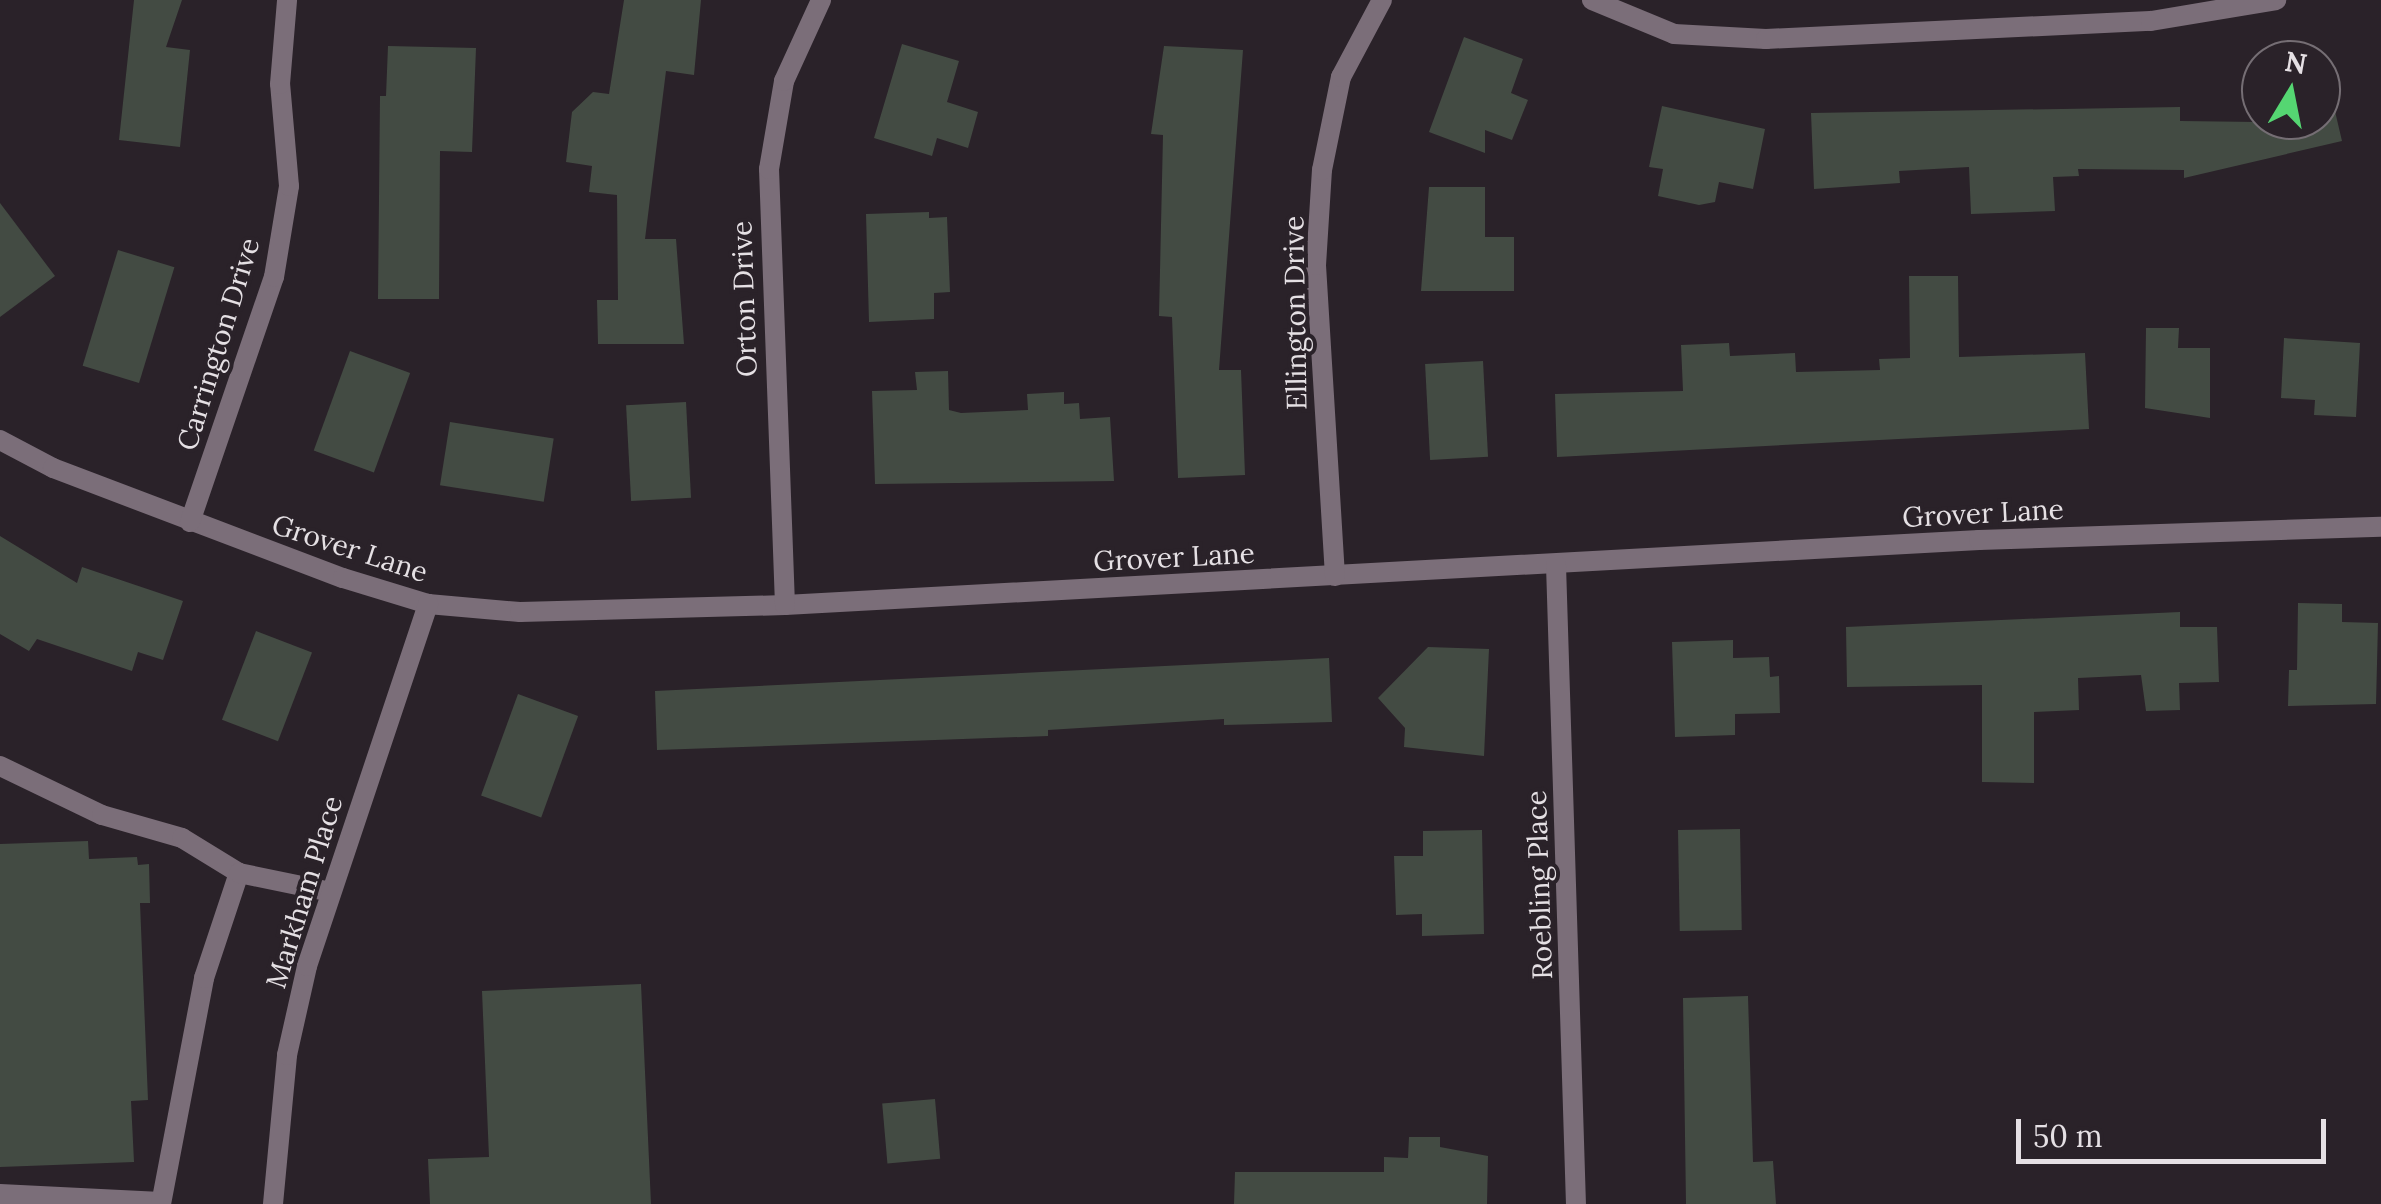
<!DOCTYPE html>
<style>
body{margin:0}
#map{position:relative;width:2381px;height:1204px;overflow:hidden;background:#2a2229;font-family:Lora,serif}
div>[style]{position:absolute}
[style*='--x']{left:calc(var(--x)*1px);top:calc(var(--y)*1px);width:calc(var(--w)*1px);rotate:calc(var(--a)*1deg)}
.building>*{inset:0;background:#434b43;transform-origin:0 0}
.service>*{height:20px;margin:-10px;padding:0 10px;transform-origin:10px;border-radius:10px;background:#7b6e79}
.minor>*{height:20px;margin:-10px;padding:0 10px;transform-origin:10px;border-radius:10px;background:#7b6e79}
span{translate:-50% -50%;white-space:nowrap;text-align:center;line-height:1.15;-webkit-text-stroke:8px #2a2229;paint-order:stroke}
.street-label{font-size:28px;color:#e5e0e4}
.north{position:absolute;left:2241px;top:40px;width:100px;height:100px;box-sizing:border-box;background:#2a2229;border:2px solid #756e74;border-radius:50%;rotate:10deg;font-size:28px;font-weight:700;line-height:40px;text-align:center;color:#e5e0e4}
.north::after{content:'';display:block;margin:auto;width:35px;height:45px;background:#55d672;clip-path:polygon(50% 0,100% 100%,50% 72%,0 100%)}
.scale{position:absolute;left:2016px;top:1119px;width:310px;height:45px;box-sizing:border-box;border:5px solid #e5e0e4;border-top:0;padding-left:12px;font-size:30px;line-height:35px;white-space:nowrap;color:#e5e0e4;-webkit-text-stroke:8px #2a2229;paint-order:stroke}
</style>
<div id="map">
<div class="building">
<i style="clip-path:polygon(134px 0,182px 0,166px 47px,190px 50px,180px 147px,119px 140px)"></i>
<i style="clip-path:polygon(624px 0,701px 0,694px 75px,666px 71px,645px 239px,676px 239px,684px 344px,598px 344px,597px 300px,618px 300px,617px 195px,589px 192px,592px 166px,566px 162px,572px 112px,593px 92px,609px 94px)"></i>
<i style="clip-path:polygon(1464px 37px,1523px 59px,1511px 93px,1528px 100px,1512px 140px,1485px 130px,1485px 153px,1429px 132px)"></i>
<i style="clip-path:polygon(902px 44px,959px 61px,947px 102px,978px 112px,968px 148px,937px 138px,932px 156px,874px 138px)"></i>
<i style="clip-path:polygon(388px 46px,476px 48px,472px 152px,440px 151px,439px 299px,378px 299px,380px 96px,386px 96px)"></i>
<i style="clip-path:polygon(1164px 46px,1243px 50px,1219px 370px,1241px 370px,1245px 475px,1178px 478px,1172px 317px,1159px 316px,1163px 135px,1151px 134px)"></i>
<i style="clip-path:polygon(2330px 90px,2342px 141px,2184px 178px,2184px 170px,2078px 169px,2079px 176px,2053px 177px,2055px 211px,1971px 214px,1969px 167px,1899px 171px,1900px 183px,1814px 189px,1811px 113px,2180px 107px,2180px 121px,2257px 122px,2254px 108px,2261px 107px,2261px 120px,2321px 120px,2321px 92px)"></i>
<i style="clip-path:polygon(1662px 106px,1765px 129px,1753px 189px,1719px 182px,1715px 202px,1699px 205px,1658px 196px,1663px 169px,1649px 167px)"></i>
<i style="clip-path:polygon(1429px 187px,1485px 187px,1485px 237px,1514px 237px,1514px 291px,1421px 291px)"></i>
<i style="clip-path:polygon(0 203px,55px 276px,0 317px)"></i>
<i style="clip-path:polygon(929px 212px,929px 218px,947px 217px,950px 292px,934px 293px,934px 319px,869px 322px,866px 214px)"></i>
<i style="left:118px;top:250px;width:59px;height:121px;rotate:17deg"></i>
<i style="clip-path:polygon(1909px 276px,1958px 276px,1959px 357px,2085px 353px,2089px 429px,1557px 457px,1555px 394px,1683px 391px,1681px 345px,1729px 343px,1730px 356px,1795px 353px,1796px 372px,1880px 370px,1879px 359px,1910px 358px)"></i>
<i style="clip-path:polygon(2146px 328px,2179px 328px,2178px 348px,2210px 348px,2210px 418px,2145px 408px)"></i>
<i style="clip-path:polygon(2284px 338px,2360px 343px,2356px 417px,2314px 415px,2315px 400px,2281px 398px)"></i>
<i style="left:350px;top:351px;width:64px;height:106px;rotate:20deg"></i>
<i style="left:1483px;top:361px;width:96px;height:58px;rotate:87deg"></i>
<i style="clip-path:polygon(948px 371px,949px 410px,961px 413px,1028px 410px,1027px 394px,1064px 392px,1064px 404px,1079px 403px,1080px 419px,1110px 417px,1114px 481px,875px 484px,872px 391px,917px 390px,915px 372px)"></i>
<i style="left:686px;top:402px;width:96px;height:60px;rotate:87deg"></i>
<i style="left:450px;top:422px;width:105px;height:64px;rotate:9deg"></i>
<i style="clip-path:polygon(0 536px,77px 583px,82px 567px,183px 601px,163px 660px,138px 652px,132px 671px,37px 639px,29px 651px,0 634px)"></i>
<i style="clip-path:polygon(2298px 603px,2342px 604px,2342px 622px,2378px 623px,2376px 704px,2288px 706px,2289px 670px,2297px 670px)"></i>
<i style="clip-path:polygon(2180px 612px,2180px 627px,2217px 627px,2219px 682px,2179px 683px,2180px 710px,2146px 711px,2141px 675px,2078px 678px,2079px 710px,2034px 712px,2034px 783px,1982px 782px,1982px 685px,1847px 687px,1846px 627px)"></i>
<i style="left:256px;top:631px;width:60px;height:95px;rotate:21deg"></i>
<i style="clip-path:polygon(1733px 640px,1733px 658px,1769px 657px,1770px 677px,1779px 676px,1780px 713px,1735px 714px,1735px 735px,1675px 737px,1672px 642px)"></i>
<i style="clip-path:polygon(1428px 647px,1489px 649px,1484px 756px,1404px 747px,1405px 728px,1378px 698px)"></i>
<i style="clip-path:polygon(1329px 658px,1332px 722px,1224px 725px,1224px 719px,1048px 730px,1048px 736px,657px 750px,655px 691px)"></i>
<i style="left:518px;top:694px;width:64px;height:108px;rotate:20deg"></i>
<i style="left:1740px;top:829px;width:101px;height:62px;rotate:89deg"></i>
<i style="clip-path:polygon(1482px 830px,1484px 934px,1422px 936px,1422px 914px,1396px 915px,1394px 856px,1423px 856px,1423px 831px)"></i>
<i style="clip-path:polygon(88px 841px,89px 859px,137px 857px,138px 865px,149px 864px,150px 903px,140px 903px,148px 1100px,131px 1101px,134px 1162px,0 1167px,0 844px)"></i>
<i style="clip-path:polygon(641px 984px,651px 1204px,430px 1204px,428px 1159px,489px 1157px,482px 991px)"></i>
<i style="clip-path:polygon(1748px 996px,1753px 1162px,1773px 1161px,1776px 1204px,1686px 1204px,1683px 998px)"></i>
<i style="left:935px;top:1099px;width:60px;height:53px;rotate:85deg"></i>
<i style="clip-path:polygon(1409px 1137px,1440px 1137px,1440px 1147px,1488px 1156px,1487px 1204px,1234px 1204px,1235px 1172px,1384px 1172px,1384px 1157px,1408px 1158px)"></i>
</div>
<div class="service">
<i style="--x:0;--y:766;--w:113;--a:25.7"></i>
<i style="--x:102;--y:815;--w:83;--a:16"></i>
<i style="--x:182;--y:838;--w:67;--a:31.6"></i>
<i style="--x:0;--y:1194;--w:161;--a:2.8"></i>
<i style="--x:161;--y:1204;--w:230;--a:-79.2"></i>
<i style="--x:204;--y:978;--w:111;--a:-71.6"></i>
<i style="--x:239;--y:873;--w:94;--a:11.7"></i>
</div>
<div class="minor">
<i style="--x:1592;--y:0;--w:89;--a:22.5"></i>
<i style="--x:1674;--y:34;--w:92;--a:3.1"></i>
<i style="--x:1766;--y:39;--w:385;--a:-2.7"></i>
<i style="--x:2151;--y:21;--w:127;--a:-9.5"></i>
<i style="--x:0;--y:440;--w:60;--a:27.8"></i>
<i style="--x:53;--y:468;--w:310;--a:20.8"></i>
<i style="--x:343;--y:578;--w:89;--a:17"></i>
<i style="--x:428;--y:604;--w:92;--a:5"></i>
<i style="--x:520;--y:612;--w:265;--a:-1.5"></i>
<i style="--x:785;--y:605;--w:1196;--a:-3.12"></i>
<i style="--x:1979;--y:540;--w:402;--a:-1.9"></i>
<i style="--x:190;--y:522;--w:259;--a:-71.1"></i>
<i style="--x:274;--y:277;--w:92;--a:-80.6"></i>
<i style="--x:289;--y:186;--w:102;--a:-95"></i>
<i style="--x:280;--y:84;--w:84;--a:-85.2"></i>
<i style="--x:1556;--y:565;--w:639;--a:88.21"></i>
<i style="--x:1335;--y:576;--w:312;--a:-93.5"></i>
<i style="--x:1316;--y:265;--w:95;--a:-86.4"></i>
<i style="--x:1322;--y:170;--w:95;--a:-78.5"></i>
<i style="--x:1341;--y:77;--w:87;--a:-62"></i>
<i style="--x:785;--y:605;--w:436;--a:-92.1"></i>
<i style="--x:769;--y:169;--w:89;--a:-80.3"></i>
<i style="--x:784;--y:81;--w:89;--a:-65.4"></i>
<i style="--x:273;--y:1204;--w:150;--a:-84.6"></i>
<i style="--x:287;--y:1055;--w:91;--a:-77.3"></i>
<i style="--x:307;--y:966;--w:382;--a:-71.5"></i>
</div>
<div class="street-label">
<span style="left:744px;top:299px;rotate:-92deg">Orton Drive</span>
<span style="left:1295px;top:313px;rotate:-91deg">Ellington Drive</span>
<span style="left:218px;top:344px;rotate:-73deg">Carrington Drive</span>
<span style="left:1983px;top:513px;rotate:-3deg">Grover Lane</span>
<span style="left:350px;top:548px;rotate:18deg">Grover Lane</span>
<span style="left:1174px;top:557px;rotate:-3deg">Grover Lane</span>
<span style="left:1539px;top:885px;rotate:-92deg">Roebling Place</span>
<span style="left:304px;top:892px;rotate:-73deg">Markham Place</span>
</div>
<div class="north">N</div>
<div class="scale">50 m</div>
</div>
